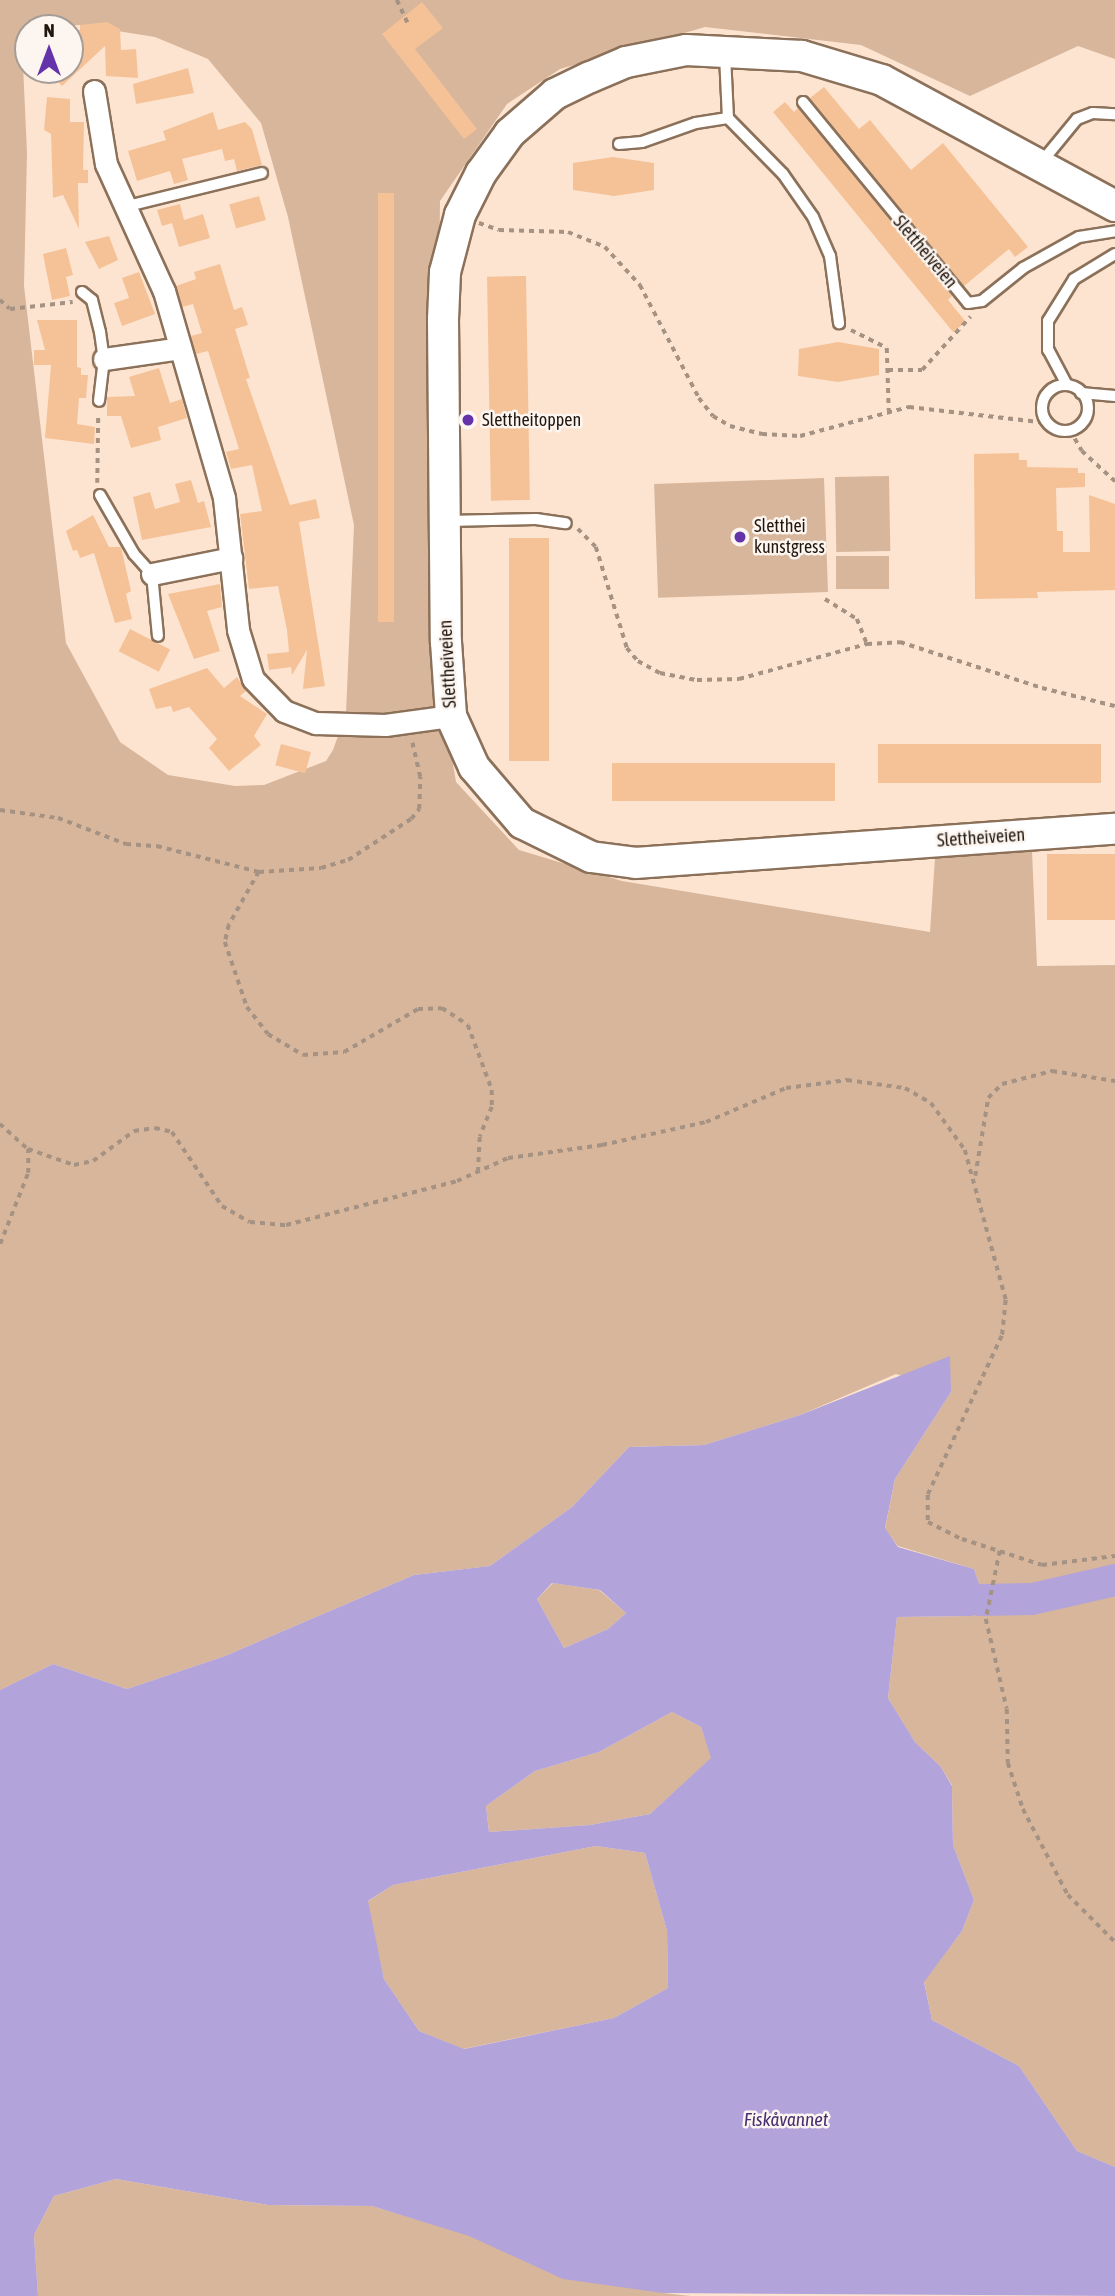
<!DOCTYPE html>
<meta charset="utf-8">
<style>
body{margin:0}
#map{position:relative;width:1115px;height:2296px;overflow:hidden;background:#fde4d0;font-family:"Asap Condensed",sans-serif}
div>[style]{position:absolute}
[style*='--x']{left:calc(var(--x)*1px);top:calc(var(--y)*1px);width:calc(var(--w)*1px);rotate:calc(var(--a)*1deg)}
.green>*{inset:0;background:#d7b69b;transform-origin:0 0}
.water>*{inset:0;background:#b3a3db}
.river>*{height:32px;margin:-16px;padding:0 16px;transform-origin:16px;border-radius:16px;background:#b3a3db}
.building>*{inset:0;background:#f5c298;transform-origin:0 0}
.path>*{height:3.5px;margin-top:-1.75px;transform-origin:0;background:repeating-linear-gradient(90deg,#a59282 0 5px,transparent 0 10px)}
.roads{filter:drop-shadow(2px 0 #8c715a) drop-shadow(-2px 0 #8c715a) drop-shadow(0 2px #8c715a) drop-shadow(0 -2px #8c715a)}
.lane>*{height:10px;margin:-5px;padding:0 5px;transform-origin:5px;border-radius:5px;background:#fff}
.lane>.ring{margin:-5px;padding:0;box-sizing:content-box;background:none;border:10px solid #fff;border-radius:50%}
.street>*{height:21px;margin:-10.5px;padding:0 10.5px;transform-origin:10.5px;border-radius:10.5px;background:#fff}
.secondary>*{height:30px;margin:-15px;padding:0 15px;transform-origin:15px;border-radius:15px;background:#fff}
.dots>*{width:19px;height:19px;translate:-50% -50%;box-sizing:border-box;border:4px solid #fcf5f0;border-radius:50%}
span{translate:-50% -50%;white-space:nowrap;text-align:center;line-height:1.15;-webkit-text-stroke:5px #fcf5f0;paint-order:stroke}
.street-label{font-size:18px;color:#22170e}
.poi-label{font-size:18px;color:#22170e}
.left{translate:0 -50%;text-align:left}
.water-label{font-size:19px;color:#472e71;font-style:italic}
.north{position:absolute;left:14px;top:14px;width:70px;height:70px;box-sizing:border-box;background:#fcf5f0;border:2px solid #a59c96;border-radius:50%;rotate:0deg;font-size:19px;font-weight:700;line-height:28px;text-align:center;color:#22170e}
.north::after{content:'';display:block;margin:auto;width:24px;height:32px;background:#6433aa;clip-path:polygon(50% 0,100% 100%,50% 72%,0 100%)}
</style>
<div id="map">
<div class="green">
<i style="clip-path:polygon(evenodd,0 0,1115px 0,1115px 59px,1078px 46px,970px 96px,861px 45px,705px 27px,560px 69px,507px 104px,440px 201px,435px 658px,456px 782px,519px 850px,622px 881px,930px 932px,935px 858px,1032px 851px,1037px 966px,1115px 965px,1115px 2167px,1077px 2151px,1019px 2066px,932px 2020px,924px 1981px,962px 1931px,974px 1900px,953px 1845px,952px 1785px,941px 1767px,915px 1742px,888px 1698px,897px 1617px,972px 1616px,982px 1592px,974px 1569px,898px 1546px,885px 1529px,895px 1479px,951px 1392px,896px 1374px,800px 1415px,704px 1445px,629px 1447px,572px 1507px,490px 1566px,414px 1575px,225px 1656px,127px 1689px,53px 1664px,0 1690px,0 0,80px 25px,155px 37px,208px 59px,261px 123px,288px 217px,354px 525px,346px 714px,333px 750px,326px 761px,264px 785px,235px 786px,168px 775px,120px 742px,66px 643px,24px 286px,27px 153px,23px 65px,28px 54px,28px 28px,80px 25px)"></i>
<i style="left:889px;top:476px;width:75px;height:54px;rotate:89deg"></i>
<i style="left:824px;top:478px;width:114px;height:170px;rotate:88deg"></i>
<i style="left:836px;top:556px;width:53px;height:33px"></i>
<i style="clip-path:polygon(553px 1583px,599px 1590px,626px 1613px,608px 1629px,564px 1648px,537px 1599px)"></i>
<i style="clip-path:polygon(672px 1712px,701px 1727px,712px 1758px,650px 1814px,590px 1825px,489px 1832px,486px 1806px,535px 1771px,599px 1752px)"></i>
<i style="clip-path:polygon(596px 1846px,645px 1853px,667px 1931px,668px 1988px,614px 2018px,463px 2049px,419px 2031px,384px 1979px,367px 1902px,393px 1885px)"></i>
<i style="clip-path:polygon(116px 2179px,268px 2205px,372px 2206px,663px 2293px,691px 2296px,38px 2296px,34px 2235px,54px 2196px)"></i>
</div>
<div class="water">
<i style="clip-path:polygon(evenodd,950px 1356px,951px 1392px,895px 1479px,885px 1528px,898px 1547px,974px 1569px,982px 1592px,973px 1616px,897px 1617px,888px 1698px,915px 1742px,941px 1767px,952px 1786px,953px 1845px,974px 1900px,962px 1931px,924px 1982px,932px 2020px,1019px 2066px,1077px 2151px,1115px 2167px,1115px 2296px,663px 2293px,563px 2279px,469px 2236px,372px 2206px,268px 2205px,116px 2179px,54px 2196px,34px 2235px,38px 2296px,0 2296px,0 1690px,53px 1664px,127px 1689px,225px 1656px,414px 1575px,490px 1566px,572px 1507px,629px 1447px,704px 1445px,800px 1415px,950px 1356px,552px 1583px,600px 1590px,626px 1613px,608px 1629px,564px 1648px,537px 1599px,552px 1583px,950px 1356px,672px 1712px,701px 1727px,711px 1758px,650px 1814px,590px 1825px,489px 1832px,486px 1806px,535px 1771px,599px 1752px,672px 1712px,950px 1356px,596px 1846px,645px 1853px,667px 1931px,668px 1988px,614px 2018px,464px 2049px,419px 2031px,384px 1979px,368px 1901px,393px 1885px,596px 1846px)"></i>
</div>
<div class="river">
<i style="--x:980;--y:1600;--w:52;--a:-1.1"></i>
<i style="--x:1032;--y:1599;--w:85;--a:-12.9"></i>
</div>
<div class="building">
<i style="clip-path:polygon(422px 2px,443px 28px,415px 49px,477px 129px,464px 139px,382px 34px)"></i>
<i style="clip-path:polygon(107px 22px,120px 29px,121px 50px,136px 49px,138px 78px,106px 76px,105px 46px,62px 86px,47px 70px,70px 70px,70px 31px,80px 30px,80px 25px)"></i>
<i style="clip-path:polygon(188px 68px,194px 93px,136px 104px,133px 84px)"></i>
<i style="clip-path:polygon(824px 87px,859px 129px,870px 120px,911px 170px,943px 143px,1028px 247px,1015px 257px,1009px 249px,964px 286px,810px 98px)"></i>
<i style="clip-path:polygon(47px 97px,70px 99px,70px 122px,84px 122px,83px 170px,88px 170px,88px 183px,78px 183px,79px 229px,63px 195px,53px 198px,51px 134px,44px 130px)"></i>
<i style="clip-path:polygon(785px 102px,794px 112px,798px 108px,952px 296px,948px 300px,966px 322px,953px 332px,773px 112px)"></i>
<i style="clip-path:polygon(213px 112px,218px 130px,245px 122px,252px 129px,262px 165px,237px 171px,234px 159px,225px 161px,222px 149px,182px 159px,188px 180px,174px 184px,170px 171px,137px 181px,128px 151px,166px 140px,163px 131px)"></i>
<i style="clip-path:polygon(613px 157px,654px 163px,654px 190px,614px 196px,573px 190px,573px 163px)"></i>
<i style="left:378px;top:193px;width:16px;height:429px"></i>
<i style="left:259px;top:196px;width:25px;height:31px;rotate:74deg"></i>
<i style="clip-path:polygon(180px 204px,184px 220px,203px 214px,210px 238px,179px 247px,172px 223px,162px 226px,157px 210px)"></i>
<i style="clip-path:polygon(109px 236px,118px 260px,99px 269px,85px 242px)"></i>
<i style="clip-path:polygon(66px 248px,73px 275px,66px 277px,70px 296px,52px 300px,43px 254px)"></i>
<i style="clip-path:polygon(220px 264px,234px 310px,242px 307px,248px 325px,235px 329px,250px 378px,246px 379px,290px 505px,316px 499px,320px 518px,299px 522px,325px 686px,303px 689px,307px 650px,292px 675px,291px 667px,269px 670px,267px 654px,289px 652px,287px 630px,278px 586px,249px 589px,240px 514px,262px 511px,252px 465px,231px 469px,226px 452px,239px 449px,208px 351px,196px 354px,191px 336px,202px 333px,193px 304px,182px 307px,176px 286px,196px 279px,194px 272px)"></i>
<i style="clip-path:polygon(139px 272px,155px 314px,122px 326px,114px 303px,129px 298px,122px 278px)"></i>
<i style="left:526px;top:276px;width:224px;height:39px;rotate:89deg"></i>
<i style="clip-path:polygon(37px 320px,77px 320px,77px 367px,81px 368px,81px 375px,88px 375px,86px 398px,79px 398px,77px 424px,95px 427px,94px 444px,45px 438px,51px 365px,34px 365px,34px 350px,45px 350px)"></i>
<i style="clip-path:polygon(838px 342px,879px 349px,879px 375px,838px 382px,798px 376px,799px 349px)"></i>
<i style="clip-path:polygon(159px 368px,170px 403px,182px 399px,187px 418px,158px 427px,161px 440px,131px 448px,121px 416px,107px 416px,107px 397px,135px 396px,129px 377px)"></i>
<i style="clip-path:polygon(1019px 453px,1019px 460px,1027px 460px,1027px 467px,1078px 468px,1078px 473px,1085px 473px,1085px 487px,1056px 488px,1057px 531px,1063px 531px,1063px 552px,1090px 552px,1089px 495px,1115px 504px,1115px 590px,1037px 592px,1038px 598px,975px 599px,974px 454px)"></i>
<i style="clip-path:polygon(191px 480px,198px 503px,204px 501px,211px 527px,142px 540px,133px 497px,150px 492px,155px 509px,180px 502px,175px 484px)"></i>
<i style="clip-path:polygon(93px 515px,109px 547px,121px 547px,131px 591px,126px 594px,132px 619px,115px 623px,94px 553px,80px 558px,77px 550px,73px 551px,66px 531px)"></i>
<i style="left:509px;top:538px;width:40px;height:223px"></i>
<i style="clip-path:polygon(220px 584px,222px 607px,207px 611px,220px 651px,194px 659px,168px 594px)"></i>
<i style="left:130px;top:629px;width:45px;height:25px;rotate:27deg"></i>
<i style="clip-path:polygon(207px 668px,224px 688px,237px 677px,246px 691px,240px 696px,267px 714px,254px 736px,261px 745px,229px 771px,209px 748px,217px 739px,189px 707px,173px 712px,171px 706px,156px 709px,149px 689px)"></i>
<i style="left:281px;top:744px;width:31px;height:22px;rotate:15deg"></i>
<i style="left:1101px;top:744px;width:39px;height:223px;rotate:90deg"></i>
<i style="left:835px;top:763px;width:38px;height:223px;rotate:90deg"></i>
<i style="left:1115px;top:854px;width:66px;height:68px;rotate:90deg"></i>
</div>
<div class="path">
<i style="--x:397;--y:0;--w:26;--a:65"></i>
<i style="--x:479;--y:223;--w:21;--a:19"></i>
<i style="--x:499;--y:230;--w:69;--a:1.7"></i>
<i style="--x:568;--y:232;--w:40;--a:22"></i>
<i style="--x:605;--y:247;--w:52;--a:47.4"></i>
<i style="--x:640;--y:285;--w:127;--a:62.4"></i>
<i style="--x:699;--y:398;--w:23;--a:52"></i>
<i style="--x:713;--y:416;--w:20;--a:30"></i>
<i style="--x:730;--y:426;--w:33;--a:14"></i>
<i style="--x:762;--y:434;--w:38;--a:3"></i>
<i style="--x:800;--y:436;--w:113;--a:-14.9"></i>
<i style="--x:909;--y:407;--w:140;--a:6.6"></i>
<i style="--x:0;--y:300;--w:13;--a:42"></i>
<i style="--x:10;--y:309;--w:63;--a:-6.3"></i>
<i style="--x:851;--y:330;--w:40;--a:26.6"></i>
<i style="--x:887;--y:348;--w:63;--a:88.2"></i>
<i style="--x:888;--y:370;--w:34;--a:0"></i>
<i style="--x:922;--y:370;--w:72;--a:-47.8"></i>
<i style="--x:1070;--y:430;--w:24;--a:60"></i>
<i style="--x:1082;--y:451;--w:45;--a:42.3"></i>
<i style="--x:97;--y:483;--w:69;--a:-89.2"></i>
<i style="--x:578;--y:529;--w:25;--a:45"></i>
<i style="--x:596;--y:547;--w:106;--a:72.9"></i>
<i style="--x:627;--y:648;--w:17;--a:50"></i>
<i style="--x:638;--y:661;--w:25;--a:29"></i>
<i style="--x:660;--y:673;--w:38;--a:11"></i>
<i style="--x:697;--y:680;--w:42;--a:-1.4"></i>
<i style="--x:739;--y:679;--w:133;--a:-15.3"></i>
<i style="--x:867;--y:644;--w:33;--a:-3"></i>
<i style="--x:900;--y:642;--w:149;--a:17.9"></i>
<i style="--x:1042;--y:688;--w:75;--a:13.9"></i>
<i style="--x:825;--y:599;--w:38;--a:32"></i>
<i style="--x:857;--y:619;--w:27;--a:68"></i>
<i style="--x:0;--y:810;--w:59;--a:7.9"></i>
<i style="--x:58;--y:818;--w:73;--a:20.9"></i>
<i style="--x:126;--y:844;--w:31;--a:4"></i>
<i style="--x:157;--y:846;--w:105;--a:14.3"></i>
<i style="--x:259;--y:872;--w:62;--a:-3.7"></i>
<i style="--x:321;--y:868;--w:28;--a:-17"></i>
<i style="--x:348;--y:860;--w:75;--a:-33.1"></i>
<i style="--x:411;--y:819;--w:13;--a:-51"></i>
<i style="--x:419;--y:809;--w:32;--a:-88"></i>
<i style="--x:420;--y:777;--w:39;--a:-103"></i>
<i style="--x:259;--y:872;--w:61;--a:119.5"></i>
<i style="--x:229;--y:925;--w:17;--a:103"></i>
<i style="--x:225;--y:942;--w:69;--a:71.3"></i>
<i style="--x:247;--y:1007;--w:34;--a:52"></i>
<i style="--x:268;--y:1034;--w:41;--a:31"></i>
<i style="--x:303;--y:1055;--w:41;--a:-4.2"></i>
<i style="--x:344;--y:1052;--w:86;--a:-30.2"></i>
<i style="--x:418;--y:1009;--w:24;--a:-2"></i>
<i style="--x:442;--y:1008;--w:31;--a:33"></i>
<i style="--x:468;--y:1025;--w:69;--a:69.7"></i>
<i style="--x:492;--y:1090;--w:17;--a:90"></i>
<i style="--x:492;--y:1107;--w:32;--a:112"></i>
<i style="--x:480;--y:1137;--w:34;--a:93"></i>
<i style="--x:0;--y:1124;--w:38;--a:42"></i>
<i style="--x:28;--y:1149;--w:49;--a:19.2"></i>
<i style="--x:74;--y:1165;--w:19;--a:-12"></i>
<i style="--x:93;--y:1161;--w:51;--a:-36.2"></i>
<i style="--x:134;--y:1131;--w:21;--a:-8"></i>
<i style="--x:155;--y:1128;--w:17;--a:13"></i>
<i style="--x:172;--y:1132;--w:89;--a:56"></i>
<i style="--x:222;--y:1206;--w:32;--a:30"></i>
<i style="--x:250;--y:1222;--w:36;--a:5"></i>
<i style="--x:286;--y:1225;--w:177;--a:-14.4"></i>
<i style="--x:457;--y:1181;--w:56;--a:-24.3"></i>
<i style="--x:508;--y:1158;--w:95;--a:-7.9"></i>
<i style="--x:602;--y:1145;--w:107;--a:-12.5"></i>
<i style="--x:706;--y:1122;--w:87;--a:-23"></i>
<i style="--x:786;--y:1088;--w:62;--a:-7.5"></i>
<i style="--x:847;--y:1080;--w:59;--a:7.9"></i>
<i style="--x:905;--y:1088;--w:30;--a:30"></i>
<i style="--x:931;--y:1103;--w:58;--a:54.1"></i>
<i style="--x:965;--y:1150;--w:156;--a:74.7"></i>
<i style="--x:1006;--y:1300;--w:36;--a:96"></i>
<i style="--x:1002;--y:1336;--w:175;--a:115"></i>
<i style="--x:928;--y:1495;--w:27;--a:90"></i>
<i style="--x:928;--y:1522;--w:38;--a:27"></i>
<i style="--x:962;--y:1539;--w:84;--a:18"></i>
<i style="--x:1042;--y:1565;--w:74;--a:-7"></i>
<i style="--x:975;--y:1176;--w:79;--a:-80.5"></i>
<i style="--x:988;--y:1098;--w:20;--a:-45"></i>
<i style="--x:1002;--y:1084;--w:52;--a:-14.6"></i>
<i style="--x:1052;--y:1071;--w:64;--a:9"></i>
<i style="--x:0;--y:1244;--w:76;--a:-68.5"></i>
<i style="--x:28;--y:1173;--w:24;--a:-90"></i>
<i style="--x:1000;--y:1551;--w:69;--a:101.6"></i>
<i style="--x:986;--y:1619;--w:92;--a:76.9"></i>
<i style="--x:1007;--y:1709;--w:54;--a:88.9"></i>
<i style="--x:1008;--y:1763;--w:48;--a:71.9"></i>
<i style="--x:1023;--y:1809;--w:97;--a:62.4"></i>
<i style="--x:1068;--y:1895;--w:66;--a:45"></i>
</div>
<div class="roads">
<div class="lane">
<i style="--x:725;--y:55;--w:63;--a:87.3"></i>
<i style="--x:728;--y:118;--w:78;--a:45.5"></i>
<i style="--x:783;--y:174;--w:52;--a:55.1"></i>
<i style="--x:813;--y:217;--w:43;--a:66.4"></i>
<i style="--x:830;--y:256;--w:68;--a:82.3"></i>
<i style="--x:803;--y:102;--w:260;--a:50.6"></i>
<i style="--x:968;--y:303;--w:14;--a:-8"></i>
<i style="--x:982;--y:301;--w:53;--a:-38.8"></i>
<i style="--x:1023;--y:268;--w:64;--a:-29"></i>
<i style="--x:1079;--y:237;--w:36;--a:-9"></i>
<i style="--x:619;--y:144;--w:23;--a:-5"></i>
<i style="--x:642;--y:142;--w:57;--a:-19.4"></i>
<i style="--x:696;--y:123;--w:32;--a:-9"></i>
<i style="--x:1040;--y:164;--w:58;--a:-50.6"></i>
<i style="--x:1077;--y:119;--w:17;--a:-21"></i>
<i style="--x:1093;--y:113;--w:22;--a:3"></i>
<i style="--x:124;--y:207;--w:142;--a:-13.8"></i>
<i style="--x:82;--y:292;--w:13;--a:39"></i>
<i style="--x:92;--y:300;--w:33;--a:76"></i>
<i style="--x:100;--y:332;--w:27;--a:82"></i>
<i style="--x:104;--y:359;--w:42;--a:96.8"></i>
<i style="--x:1067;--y:385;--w:40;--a:-118"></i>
<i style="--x:1048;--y:350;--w:29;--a:-90"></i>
<i style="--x:1048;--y:321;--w:49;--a:-58.2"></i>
<i style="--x:1074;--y:279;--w:48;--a:-31.4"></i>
<i class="ring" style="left:1042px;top:385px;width:36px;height:36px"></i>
<i style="--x:1081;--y:393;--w:34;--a:5"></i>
<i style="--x:100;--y:495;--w:68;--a:60"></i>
<i style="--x:134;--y:554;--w:27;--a:48"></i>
<i style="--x:152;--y:574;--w:62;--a:84.5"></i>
<i style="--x:447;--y:521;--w:89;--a:-1.3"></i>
<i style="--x:536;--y:519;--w:30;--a:8"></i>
</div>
<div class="street">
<i style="--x:94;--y:91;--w:74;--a:80.7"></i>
<i style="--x:106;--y:164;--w:140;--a:65.5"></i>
<i style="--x:164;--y:291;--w:216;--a:73.8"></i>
<i style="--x:224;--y:498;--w:133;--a:83.9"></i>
<i style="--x:238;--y:630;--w:51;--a:73"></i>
<i style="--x:253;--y:679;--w:45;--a:45.9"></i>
<i style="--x:284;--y:711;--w:34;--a:21"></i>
<i style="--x:316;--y:723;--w:69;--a:1.7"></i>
<i style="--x:385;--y:725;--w:67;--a:-7.8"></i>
<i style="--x:104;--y:359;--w:77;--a:-8.2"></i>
<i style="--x:152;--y:574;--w:81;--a:-11.4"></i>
</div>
<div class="secondary">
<i style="--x:1115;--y:206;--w:265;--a:-151.6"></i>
<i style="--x:882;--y:80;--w:84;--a:-163.3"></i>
<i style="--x:802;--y:56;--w:116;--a:-177"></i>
<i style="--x:686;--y:50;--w:61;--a:168.7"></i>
<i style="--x:626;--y:62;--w:39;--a:157"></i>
<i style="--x:590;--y:77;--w:39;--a:154"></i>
<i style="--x:555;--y:94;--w:60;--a:139.1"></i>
<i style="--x:510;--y:133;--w:49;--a:125.9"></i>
<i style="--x:481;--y:173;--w:47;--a:116.6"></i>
<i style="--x:460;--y:215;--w:59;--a:104.7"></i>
<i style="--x:445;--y:272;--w:47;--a:92.4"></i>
<i style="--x:443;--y:319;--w:323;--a:89.5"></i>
<i style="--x:446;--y:642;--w:74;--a:86.1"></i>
<i style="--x:451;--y:716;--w:56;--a:65.7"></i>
<i style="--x:474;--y:767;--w:74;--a:49.4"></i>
<i style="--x:522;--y:823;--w:77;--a:26.2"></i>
<i style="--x:591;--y:857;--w:45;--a:7.6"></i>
<i style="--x:636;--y:863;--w:480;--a:-4.1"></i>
</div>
</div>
<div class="dots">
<i style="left:468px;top:420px;background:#6433aa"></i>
<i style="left:740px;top:537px;background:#6433aa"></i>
</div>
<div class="street-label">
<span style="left:925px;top:252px;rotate:50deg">Slettheiveien</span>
<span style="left:448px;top:664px;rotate:-93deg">Slettheiveien</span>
<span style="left:981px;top:838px;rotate:-4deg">Slettheiveien</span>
</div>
<div class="poi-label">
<span class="left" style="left:482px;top:420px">Slettheitoppen</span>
<span class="left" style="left:754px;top:537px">Sletthei<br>kunstgress</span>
</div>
<div class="water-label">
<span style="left:786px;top:2120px">Fiskåvannet</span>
</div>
<div class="north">N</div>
</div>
